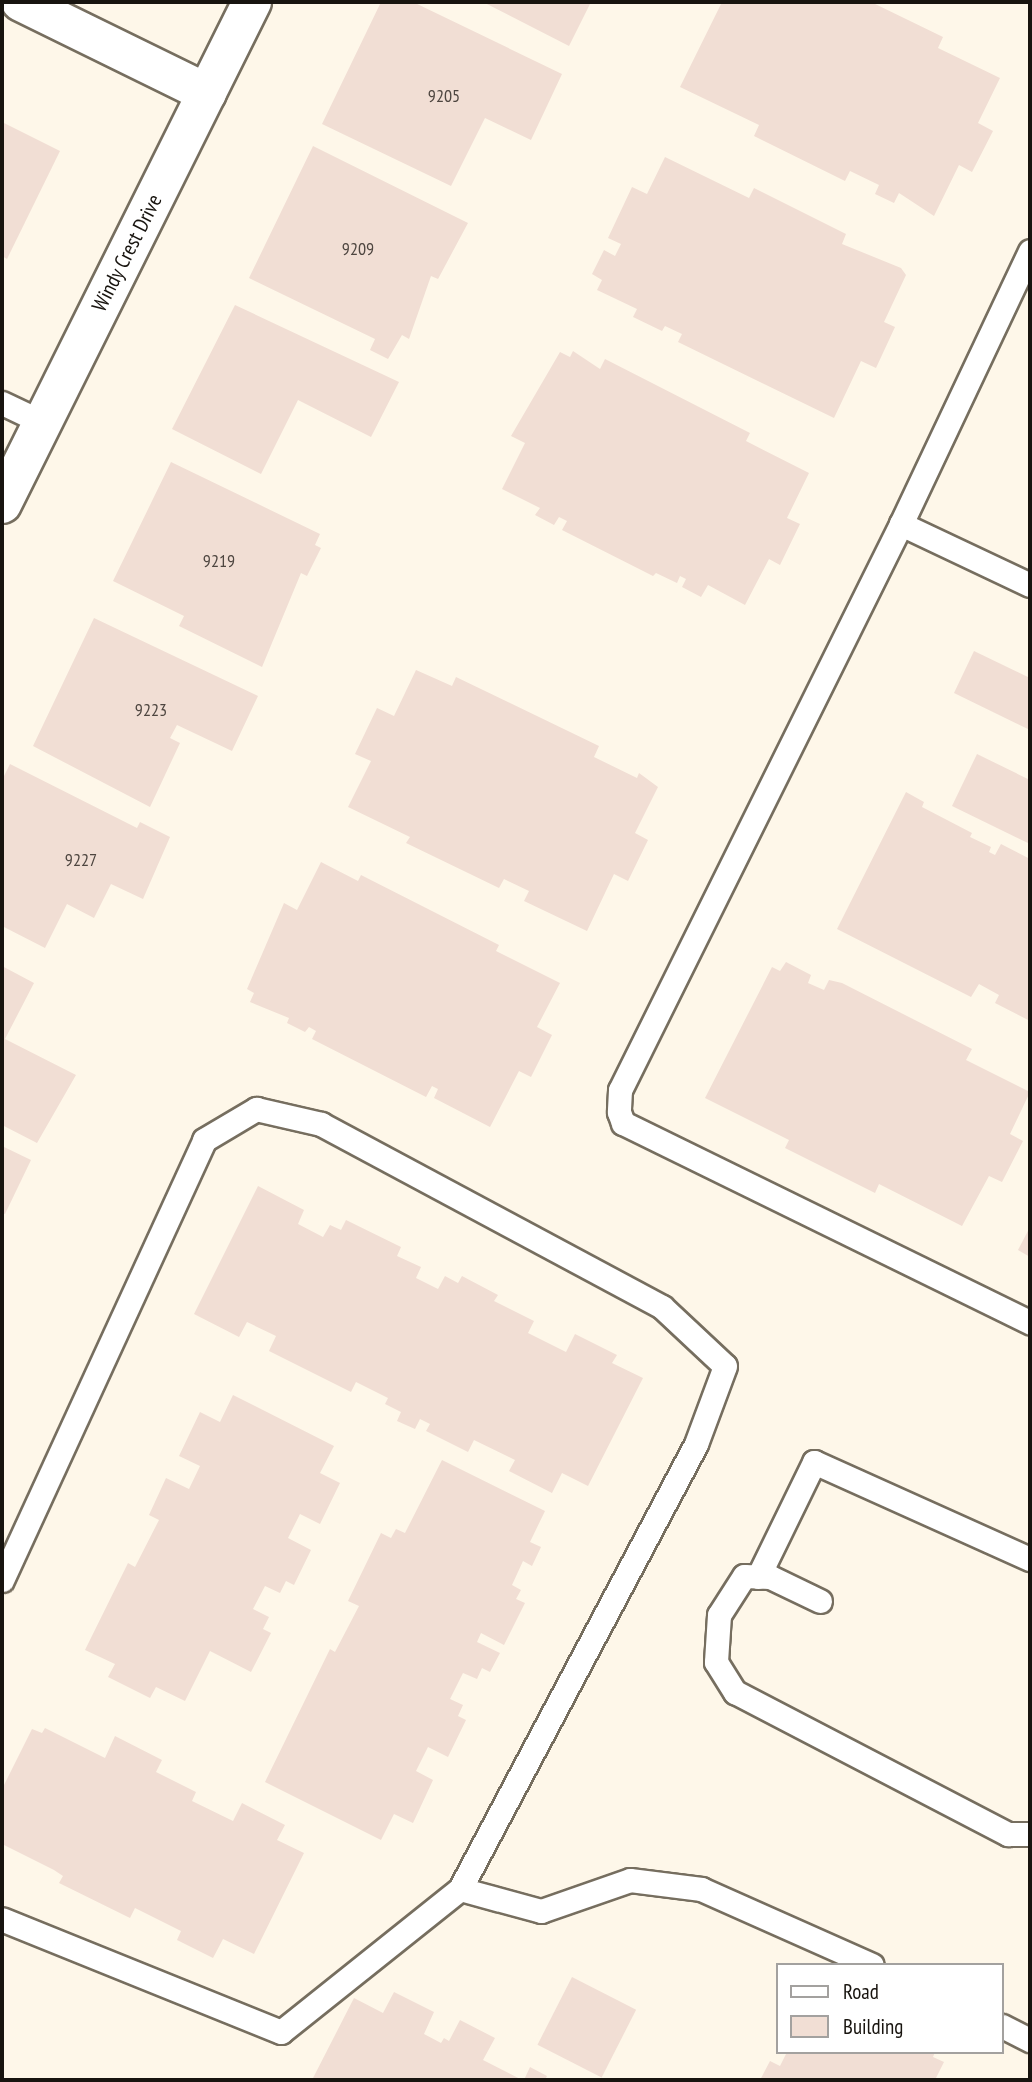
<!DOCTYPE html>
<style>
body{margin:0}
#map{position:relative;width:1032px;height:2082px;overflow:hidden;background:#fef7e9;font-family:"PT Sans Narrow",sans-serif}
div>[style]{position:absolute}
[style*='--x']{left:calc(var(--x)*1px);top:calc(var(--y)*1px);width:calc(var(--w)*1px);rotate:calc(var(--a)*1deg)}
.building>*{inset:0;background:#f1ded4;transform-origin:0 0}
.roads{filter:drop-shadow(2px 0 #766e5f) drop-shadow(-2px 0 #766e5f) drop-shadow(0 2px #766e5f) drop-shadow(0 -2px #766e5f)}
.lane>*{height:23px;margin:-11.5px;padding:0 11.5px;transform-origin:11.5px;border-radius:11.5px;background:#fff}
.street>*{height:38px;margin:-19px;padding:0 19px;transform-origin:19px;border-radius:19px;background:#fff}
span{translate:-50% -50%;white-space:nowrap;text-align:center;line-height:1.15;-webkit-text-stroke:6px #fff;paint-order:stroke}
.number-label{font-size:18px;color:#4e4640}
.number-label span{-webkit-text-stroke-width:0}
.street-label{font-size:21px;color:#18140f}
.frame{position:absolute;inset:0;border:4px solid #18140f;pointer-events:none}
.legend{position:absolute;left:776px;top:1963px;width:228px;height:91px;box-sizing:border-box;background:#fff;border:2px solid #a3a19f;margin:0;padding:9px 12px;list-style:none;font-size:21px;color:#18140f}
.legend li{display:flex;align-items:center;gap:14px;height:35px}
.legend b{width:35px;border:2px solid #a3a19f}
</style>
<div id="map">
<div class="building">
<i style="clip-path:polygon(381px 2px,413px 2px,562px 74px,531px 140px,485px 118px,451px 186px,322px 124px)"></i>
<i style="clip-path:polygon(483px 2px,591px 2px,569px 46px)"></i>
<i style="clip-path:polygon(722px 2px,871px 2px,943px 37px,938px 48px,1000px 78px,978px 123px,993px 131px,972px 172px,959px 165px,934px 216px,899px 193px,894px 203px,875px 194px,879px 185px,850px 171px,845px 181px,754px 136px,759px 125px,680px 87px)"></i>
<i style="clip-path:polygon(2px 122px,60px 151px,7px 259px,2px 256px)"></i>
<i style="clip-path:polygon(313px 146px,468px 223px,438px 279px,431px 276px,409px 339px,402px 335px,388px 359px,370px 350px,375px 339px,249px 278px)"></i>
<i style="clip-path:polygon(665px 157px,749px 198px,754px 188px,846px 234px,842px 244px,901px 268px,906px 275px,884px 322px,895px 327px,876px 368px,861px 361px,834px 418px,678px 342px,682px 334px,665px 326px,662px 331px,633px 317px,637px 309px,597px 290px,602px 280px,592px 274px,604px 250px,615px 256px,621px 244px,608px 238px,632px 187px,647px 194px)"></i>
<i style="clip-path:polygon(235px 305px,399px 382px,371px 437px,298px 400px,261px 474px,172px 429px)"></i>
<i style="clip-path:polygon(573px 351px,600px 369px,605px 359px,750px 433px,746px 441px,809px 473px,787px 518px,800px 524px,780px 565px,769px 559px,745px 605px,708px 585px,701px 597px,682px 587px,686px 579px,680px 576px,677px 583px,656px 573px,653px 576px,562px 530px,567px 521px,559px 517px,554px 525px,535px 515px,540px 508px,502px 489px,525px 443px,511px 436px,560px 352px,570px 357px)"></i>
<i style="clip-path:polygon(171px 462px,320px 534px,315px 545px,321px 548px,307px 576px,301px 573px,262px 667px,179px 626px,184px 616px,113px 581px)"></i>
<i style="clip-path:polygon(94px 618px,258px 696px,232px 751px,177px 725px,170px 738px,180px 743px,150px 807px,33px 746px)"></i>
<i style="clip-path:polygon(974px 651px,1030px 678px,1030px 730px,954px 693px)"></i>
<i style="clip-path:polygon(416px 670px,452px 686px,456px 677px,599px 746px,594px 757px,637px 778px,639px 773px,658px 787px,635px 833px,648px 840px,628px 881px,614px 874px,587px 931px,524px 901px,529px 891px,504px 879px,499px 888px,406px 843px,410px 837px,348px 807px,371px 761px,355px 754px,377px 708px,394px 716px)"></i>
<i style="clip-path:polygon(977px 754px,1030px 780px,1030px 844px,952px 806px)"></i>
<i style="clip-path:polygon(10px 764px,137px 828px,140px 822px,170px 837px,143px 899px,111px 884px,94px 918px,67px 904px,45px 948px,2px 926px,2px 780px)"></i>
<i style="clip-path:polygon(906px 792px,924px 802px,922px 807px,972px 833px,970px 837px,991px 847px,989px 852px,995px 855px,1001px 844px,1030px 859px,1030px 1021px,995px 1003px,999px 995px,979px 984px,971px 997px,837px 929px)"></i>
<i style="clip-path:polygon(321px 862px,358px 881px,361px 875px,499px 945px,496px 951px,560px 983px,537px 1027px,552px 1035px,531px 1077px,519px 1071px,490px 1127px,434px 1098px,438px 1089px,432px 1086px,426px 1097px,312px 1039px,316px 1031px,309px 1027px,305px 1032px,287px 1023px,289px 1018px,250px 1002px,254px 993px,247px 989px,284px 903px,297px 910px)"></i>
<i style="clip-path:polygon(786px 962px,811px 975px,808px 983px,824px 990px,829px 980px,842px 983px,972px 1049px,966px 1060px,1030px 1092px,1010px 1134px,1023px 1141px,1002px 1182px,989px 1176px,962px 1226px,879px 1184px,875px 1193px,785px 1148px,789px 1140px,705px 1098px,772px 967px,780px 971px)"></i>
<i style="clip-path:polygon(2px 966px,34px 983px,5px 1039px,76px 1075px,37px 1143px,2px 1125px)"></i>
<i style="clip-path:polygon(2px 1146px,31px 1160px,5px 1214px,2px 1213px)"></i>
<i style="clip-path:polygon(258px 1186px,304px 1210px,298px 1224px,323px 1237px,330px 1225px,341px 1230px,346px 1220px,401px 1247px,397px 1256px,421px 1267px,416px 1278px,438px 1289px,445px 1276px,458px 1283px,462px 1276px,498px 1295px,494px 1301px,534px 1321px,528px 1333px,566px 1352px,575px 1334px,617px 1355px,612px 1363px,643px 1378px,588px 1486px,562px 1473px,552px 1493px,509px 1471px,515px 1460px,474px 1440px,468px 1452px,426px 1431px,430px 1424px,420px 1419px,415px 1429px,397px 1421px,401px 1412px,385px 1404px,388px 1398px,356px 1382px,351px 1392px,269px 1351px,276px 1336px,247px 1322px,239px 1337px,194px 1314px)"></i>
<i style="clip-path:polygon(1030px 1227px,1030px 1257px,1018px 1250px)"></i>
<i style="clip-path:polygon(233px 1395px,334px 1446px,320px 1473px,340px 1483px,320px 1524px,300px 1514px,288px 1538px,311px 1550px,294px 1585px,286px 1581px,280px 1593px,265px 1586px,253px 1609px,269px 1617px,263px 1629px,271px 1633px,251px 1672px,210px 1651px,185px 1701px,156px 1687px,150px 1698px,108px 1677px,115px 1664px,85px 1650px,128px 1563px,135px 1567px,159px 1520px,149px 1515px,166px 1478px,189px 1489px,200px 1466px,179px 1456px,200px 1412px,220px 1422px)"></i>
<i style="clip-path:polygon(442px 1460px,545px 1511px,530px 1542px,541px 1547px,532px 1566px,523px 1561px,512px 1585px,521px 1590px,516px 1599px,525px 1603px,504px 1645px,481px 1633px,477px 1642px,500px 1653px,490px 1672px,482px 1668px,477px 1679px,463px 1673px,450px 1699px,463px 1705px,458px 1716px,466px 1720px,448px 1757px,428px 1747px,416px 1771px,433px 1780px,413px 1823px,394px 1814px,381px 1840px,265px 1782px,330px 1649px,335px 1652px,359px 1606px,348px 1601px,381px 1533px,391px 1538px,396px 1529px,405px 1533px)"></i>
<i style="clip-path:polygon(45px 1728px,105px 1758px,115px 1736px,162px 1760px,156px 1772px,196px 1792px,192px 1801px,233px 1821px,242px 1803px,285px 1825px,277px 1840px,304px 1853px,254px 1954px,223px 1939px,213px 1958px,177px 1940px,181px 1931px,135px 1908px,130px 1918px,59px 1883px,63px 1876px,54px 1870px,2px 1844px,2px 1789px,32px 1729px,42px 1733px)"></i>
<i style="left:572px;top:1977px;width:72px;height:76px;rotate:27deg"></i>
<i style="clip-path:polygon(394px 1992px,434px 2012px,424px 2034px,441px 2043px,444px 2038px,449px 2041px,460px 2020px,495px 2038px,483px 2060px,522px 2080px,312px 2080px,354px 1998px,383px 2013px)"></i>
<i style="clip-path:polygon(787px 2052px,935px 2052px,933px 2057px,944px 2062px,935px 2080px,760px 2080px,770px 2061px,780px 2066px)"></i>
<i style="clip-path:polygon(530px 2067px,547px 2076px,545px 2080px,524px 2080px)"></i>
</div>
<div class="roads">
<div class="lane">
<i style="--x:2;--y:403;--w:44;--a:25.4"></i>
<i style="--x:901;--y:524;--w:302;--a:-64.7"></i>
<i style="--x:1030;--y:585;--w:143;--a:-154.7"></i>
<i style="--x:901;--y:524;--w:632;--a:116.4"></i>
<i style="--x:620;--y:1090;--w:22;--a:93"></i>
<i style="--x:619;--y:1112;--w:12;--a:70"></i>
<i style="--x:623;--y:1123;--w:453;--a:26.1"></i>
<i style="--x:758;--y:1577;--w:128;--a:-64"></i>
<i style="--x:814;--y:1462;--w:237;--a:24.2"></i>
<i style="--x:2;--y:1580;--w:484;--a:-65.3"></i>
<i style="--x:204;--y:1140;--w:61;--a:-30.8"></i>
<i style="--x:256;--y:1109;--w:67;--a:13"></i>
<i style="--x:321;--y:1124;--w:387;--a:28.2"></i>
<i style="--x:662;--y:1307;--w:86;--a:43.1"></i>
<i style="--x:725;--y:1366;--w:83;--a:110.4"></i>
<i style="--x:696;--y:1444;--w:504;--a:117.94"></i>
<i style="--x:460;--y:1889;--w:229;--a:141.4"></i>
<i style="--x:281;--y:2032;--w:301;--a:-158"></i>
<i style="--x:820;--y:1601;--w:55;--a:-154.4"></i>
<i style="--x:770;--y:1577;--w:26;--a:-178"></i>
<i style="--x:744;--y:1576;--w:46;--a:122.7"></i>
<i style="--x:719;--y:1615;--w:47;--a:93.7"></i>
<i style="--x:716;--y:1662;--w:36;--a:58"></i>
<i style="--x:735;--y:1692;--w:308;--a:27.5"></i>
<i style="--x:1008;--y:1834;--w:22;--a:0"></i>
<i style="--x:460;--y:1889;--w:84;--a:15.2"></i>
<i style="--x:541;--y:1911;--w:94;--a:-19.2"></i>
<i style="--x:630;--y:1880;--w:72;--a:7.2"></i>
<i style="--x:701;--y:1889;--w:187;--a:24"></i>
<i style="--x:1002;--y:2026;--w:31;--a:27"></i>
</div>
<div class="street">
<i style="--x:21;--y:2;--w:207;--a:26.1"></i>
<i style="--x:2;--y:504;--w:561;--a:-63.53"></i>
</div>
</div>
<div class="number-label">
<span style="left:444px;top:96px">9205</span>
<span style="left:358px;top:249px">9209</span>
<span style="left:219px;top:561px">9219</span>
<span style="left:151px;top:710px">9223</span>
<span style="left:81px;top:860px">9227</span>
</div>
<div class="street-label">
<span style="left:127px;top:253px;rotate:-63deg">Windy Crest Drive</span>
</div>
<div class="frame"></div>
<ul class="legend">
<li><b style="height:9px;background:#fff"></b>Road</li>
<li><b style="height:19px;background:#f1ded4"></b>Building</li>
</ul>
</div>
